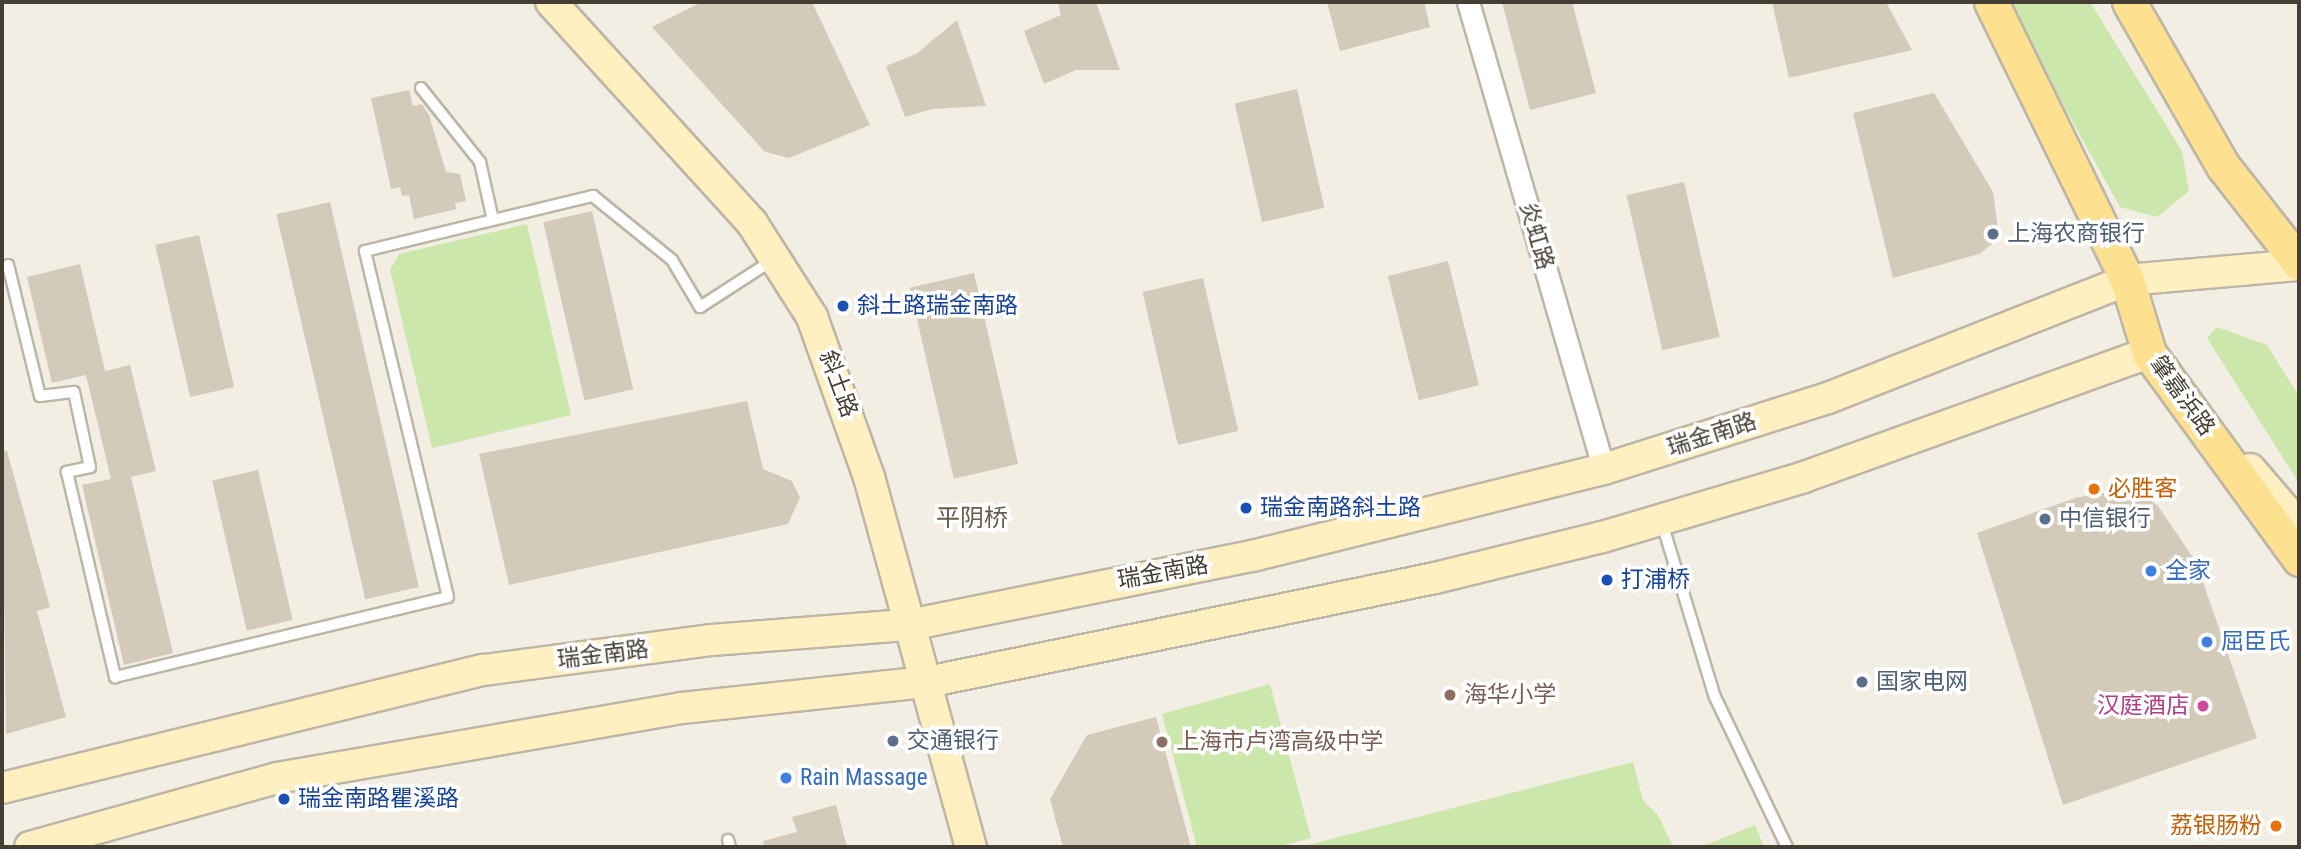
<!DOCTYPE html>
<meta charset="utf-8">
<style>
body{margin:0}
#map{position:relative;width:2301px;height:849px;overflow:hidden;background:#f2eee4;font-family:"Roboto Condensed","Noto Sans SC",sans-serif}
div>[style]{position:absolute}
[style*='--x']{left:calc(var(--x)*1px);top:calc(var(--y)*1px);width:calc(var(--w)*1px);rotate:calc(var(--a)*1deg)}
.green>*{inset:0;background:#cce7ac}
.building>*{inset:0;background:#d4cab9;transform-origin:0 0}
.roads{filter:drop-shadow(2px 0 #bdb6a7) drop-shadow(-2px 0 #bdb6a7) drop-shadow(0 2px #bdb6a7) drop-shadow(0 -2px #bdb6a7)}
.lane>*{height:10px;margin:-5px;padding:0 5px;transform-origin:5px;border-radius:5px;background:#fff}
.street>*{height:21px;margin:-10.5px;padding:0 10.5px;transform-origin:10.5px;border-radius:10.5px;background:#fff}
.secondary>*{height:30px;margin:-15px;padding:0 15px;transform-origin:15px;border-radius:15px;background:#fff0c2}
.primary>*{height:33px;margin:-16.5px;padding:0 16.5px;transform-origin:16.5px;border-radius:16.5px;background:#fee091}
.dots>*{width:19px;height:19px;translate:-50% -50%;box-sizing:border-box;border:4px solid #fff;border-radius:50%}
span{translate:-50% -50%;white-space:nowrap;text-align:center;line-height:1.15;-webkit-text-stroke:7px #fff;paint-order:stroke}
.service-label{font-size:23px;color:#4e5e75}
.left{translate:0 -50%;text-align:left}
.street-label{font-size:23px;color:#443e34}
.transit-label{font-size:23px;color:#164399}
.food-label{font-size:23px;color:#c56008}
.right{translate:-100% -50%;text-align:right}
.shop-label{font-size:23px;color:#366cbe}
.education-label{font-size:23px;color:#785e54}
.hotel-label{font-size:23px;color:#b23c85}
.neighbourhood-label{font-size:24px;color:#675c4b}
.frame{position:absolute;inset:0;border:4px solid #443e34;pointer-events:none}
</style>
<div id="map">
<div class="green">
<i style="clip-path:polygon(2006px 2px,2090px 2px,2182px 151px,2189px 191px,2157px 217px,2120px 207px)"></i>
<i style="clip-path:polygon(527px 224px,571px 415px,432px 448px,390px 270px,399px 254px)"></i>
<i style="clip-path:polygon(2217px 327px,2267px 345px,2299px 396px,2299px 483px,2207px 338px)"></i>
<i style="clip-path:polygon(1270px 684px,1311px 838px,1278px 847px,1197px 847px,1162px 714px)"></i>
<i style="clip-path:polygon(1633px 762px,1643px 800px,1658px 815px,1673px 847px,1300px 847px)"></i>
<i style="clip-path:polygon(1755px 825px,1764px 847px,1702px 847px,1702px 846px)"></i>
</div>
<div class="building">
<i style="clip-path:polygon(702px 2px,812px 2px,870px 125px,789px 158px,765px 152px,652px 27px)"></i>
<i style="clip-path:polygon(1058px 2px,1096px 2px,1120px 70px,1076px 70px,1044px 84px,1024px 31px,1061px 15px)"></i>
<i style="clip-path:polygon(1327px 2px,1424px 2px,1430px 27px,1340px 51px)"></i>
<i style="clip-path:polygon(1502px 2px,1572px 2px,1596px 93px,1530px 110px)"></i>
<i style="clip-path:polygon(1772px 2px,1886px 2px,1912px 50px,1789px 78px)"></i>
<i style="clip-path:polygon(957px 20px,986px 106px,932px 109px,905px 117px,886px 66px,916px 54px)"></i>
<i style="left:1297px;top:89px;width:122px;height:64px;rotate:77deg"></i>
<i style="clip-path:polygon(409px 90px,413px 106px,422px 104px,429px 115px,446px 172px,460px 174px,466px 201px,455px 203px,456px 209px,414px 219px,409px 195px,402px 196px,400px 187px,391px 189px,371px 98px)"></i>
<i style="clip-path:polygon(1934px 93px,1993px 192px,1998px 229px,1992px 244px,1979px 254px,1893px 278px,1853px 113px)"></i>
<i style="left:1684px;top:182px;width:159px;height:59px;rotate:77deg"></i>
<i style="left:330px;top:202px;width:395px;height:55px;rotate:77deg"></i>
<i style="left:592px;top:211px;width:183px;height:50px;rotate:77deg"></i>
<i style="left:199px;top:235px;width:156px;height:45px;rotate:77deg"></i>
<i style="left:1448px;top:261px;width:128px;height:62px;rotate:76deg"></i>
<i style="clip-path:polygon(80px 264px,105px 371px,130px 365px,156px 471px,131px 477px,173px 653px,124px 665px,82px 485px,111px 479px,86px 375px,52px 383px,27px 277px)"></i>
<i style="left:974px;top:273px;width:196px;height:66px;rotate:77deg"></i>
<i style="left:1203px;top:278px;width:157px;height:62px;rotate:77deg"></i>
<i style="clip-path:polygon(747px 401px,763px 469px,792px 481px,800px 498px,788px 524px,509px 585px,479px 454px)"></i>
<i style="clip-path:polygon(2px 451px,7px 451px,50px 607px,37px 611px,66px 717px,6px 734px)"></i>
<i style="left:258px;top:470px;width:154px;height:47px;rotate:77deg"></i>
<i style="clip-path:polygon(2119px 490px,2138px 492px,2158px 506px,2196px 562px,2257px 738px,2063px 805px,1977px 533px,2075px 498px)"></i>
<i style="clip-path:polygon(1156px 717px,1191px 847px,1063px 847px,1050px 799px,1087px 735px)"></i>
<i style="clip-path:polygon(836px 805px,847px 847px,764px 847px,763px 841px,797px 832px,792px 817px)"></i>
</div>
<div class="roads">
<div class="lane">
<i style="--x:421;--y:88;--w:95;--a:51.4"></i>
<i style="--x:480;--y:162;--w:59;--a:77.4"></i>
<i style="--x:8;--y:265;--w:135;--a:76.3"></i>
<i style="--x:40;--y:396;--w:34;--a:-7"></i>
<i style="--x:74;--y:392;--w:77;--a:78"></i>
<i style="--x:90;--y:467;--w:24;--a:168"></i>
<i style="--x:67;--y:472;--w:211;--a:76.8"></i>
<i style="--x:115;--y:677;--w:342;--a:-13.5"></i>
<i style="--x:448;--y:597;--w:356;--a:-103.5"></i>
<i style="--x:365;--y:251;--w:235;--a:-13.6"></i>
<i style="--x:593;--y:196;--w:102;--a:39"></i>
<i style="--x:672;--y:260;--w:55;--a:59.2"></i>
<i style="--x:700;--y:307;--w:87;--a:-32.8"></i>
<i style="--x:1662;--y:523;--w:182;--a:73.1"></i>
<i style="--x:1715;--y:697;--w:166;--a:64.4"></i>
<i style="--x:728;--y:840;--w:7;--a:74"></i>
</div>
<div class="street">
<i style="--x:1468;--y:2;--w:486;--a:73.8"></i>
</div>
<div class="secondary">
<i style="--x:551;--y:2;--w:299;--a:47.7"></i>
<i style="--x:752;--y:223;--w:112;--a:57.4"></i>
<i style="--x:812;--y:317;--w:170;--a:70.4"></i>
<i style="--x:869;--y:477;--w:384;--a:74.6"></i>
<i style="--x:2250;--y:469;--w:75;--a:49.3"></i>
<i style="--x:2;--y:788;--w:496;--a:-13.8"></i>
<i style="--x:484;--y:670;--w:230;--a:-7.5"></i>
<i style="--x:712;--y:640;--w:198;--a:-4.4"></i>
<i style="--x:909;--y:625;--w:350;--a:-11.4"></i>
<i style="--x:1252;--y:556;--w:363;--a:-13.9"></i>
<i style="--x:1604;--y:469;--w:235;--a:-17.6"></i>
<i style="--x:1828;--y:398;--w:321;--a:-21.5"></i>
<i style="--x:2127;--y:280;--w:173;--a:-5"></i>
<i style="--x:30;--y:847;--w:256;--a:-15.6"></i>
<i style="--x:277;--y:778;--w:411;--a:-9.8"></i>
<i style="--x:682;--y:708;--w:246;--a:-6.1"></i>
<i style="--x:927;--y:682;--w:519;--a:-11.57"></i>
<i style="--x:1435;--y:578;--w:172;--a:-13.8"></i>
<i style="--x:1602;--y:537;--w:211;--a:-16.5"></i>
<i style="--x:1804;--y:477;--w:367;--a:-19.8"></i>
<i style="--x:2149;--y:353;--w:23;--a:49"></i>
</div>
<div class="primary">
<i style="--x:1991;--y:2;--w:309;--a:63.9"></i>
<i style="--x:2127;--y:280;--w:76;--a:73.2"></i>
<i style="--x:2149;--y:353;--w:255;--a:53.9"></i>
<i style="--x:2129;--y:2;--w:189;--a:60.2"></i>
<i style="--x:2223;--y:166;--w:123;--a:51.9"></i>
</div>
</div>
<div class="dots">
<i style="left:1993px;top:234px;background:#5c6f8a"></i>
<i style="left:843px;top:306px;background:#1a4fb4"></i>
<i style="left:2094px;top:489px;background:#e8710a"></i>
<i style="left:1246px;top:508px;background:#1a4fb4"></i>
<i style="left:2045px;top:519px;background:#5c6f8a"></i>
<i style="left:2151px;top:571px;background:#3f7fe0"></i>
<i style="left:1607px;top:580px;background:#1a4fb4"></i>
<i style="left:2207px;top:642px;background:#3f7fe0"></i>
<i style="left:1862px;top:682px;background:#5c6f8a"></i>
<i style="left:1450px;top:695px;background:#8d6e63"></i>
<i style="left:2203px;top:706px;background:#d1479c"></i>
<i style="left:893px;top:741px;background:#5c6f8a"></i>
<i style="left:1162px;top:742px;background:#8d6e63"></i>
<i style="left:786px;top:778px;background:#3f7fe0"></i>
<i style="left:284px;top:799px;background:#1a4fb4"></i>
<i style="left:2276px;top:826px;background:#e8710a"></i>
</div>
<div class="service-label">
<span class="left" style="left:2007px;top:234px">上海农商银行</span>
<span class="left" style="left:2059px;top:519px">中信银行</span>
<span class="left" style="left:1876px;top:682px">国家电网</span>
<span class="left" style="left:907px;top:741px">交通银行</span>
</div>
<div class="street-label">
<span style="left:1536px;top:236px;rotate:74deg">炎虹路</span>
<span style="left:838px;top:384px;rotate:70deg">斜土路</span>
<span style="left:2182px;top:396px;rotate:54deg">肇嘉浜路</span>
<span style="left:1712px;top:435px;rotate:-18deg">瑞金南路</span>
<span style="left:1163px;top:573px;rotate:-10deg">瑞金南路</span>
<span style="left:603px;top:655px;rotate:-7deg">瑞金南路</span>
</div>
<div class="transit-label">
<span class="left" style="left:857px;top:306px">斜土路瑞金南路</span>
<span class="left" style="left:1260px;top:508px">瑞金南路斜土路</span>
<span class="left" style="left:1621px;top:580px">打浦桥</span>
<span class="left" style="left:298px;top:799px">瑞金南路瞿溪路</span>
</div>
<div class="food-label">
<span class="left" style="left:2108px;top:489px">必胜客</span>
<span class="right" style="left:2262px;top:826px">荔银肠粉</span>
</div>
<div class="shop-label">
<span class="left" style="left:2165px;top:571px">全家</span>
<span class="left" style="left:2221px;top:642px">屈臣氏</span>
<span class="left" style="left:800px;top:778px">Rain Massage</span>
</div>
<div class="education-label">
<span class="left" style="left:1464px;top:695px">海华小学</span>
<span class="left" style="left:1176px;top:742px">上海市卢湾高级中学</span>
</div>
<div class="hotel-label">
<span class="right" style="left:2189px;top:706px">汉庭酒店</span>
</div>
<div class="neighbourhood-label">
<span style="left:972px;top:519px">平阴桥</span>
</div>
<div class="frame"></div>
</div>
